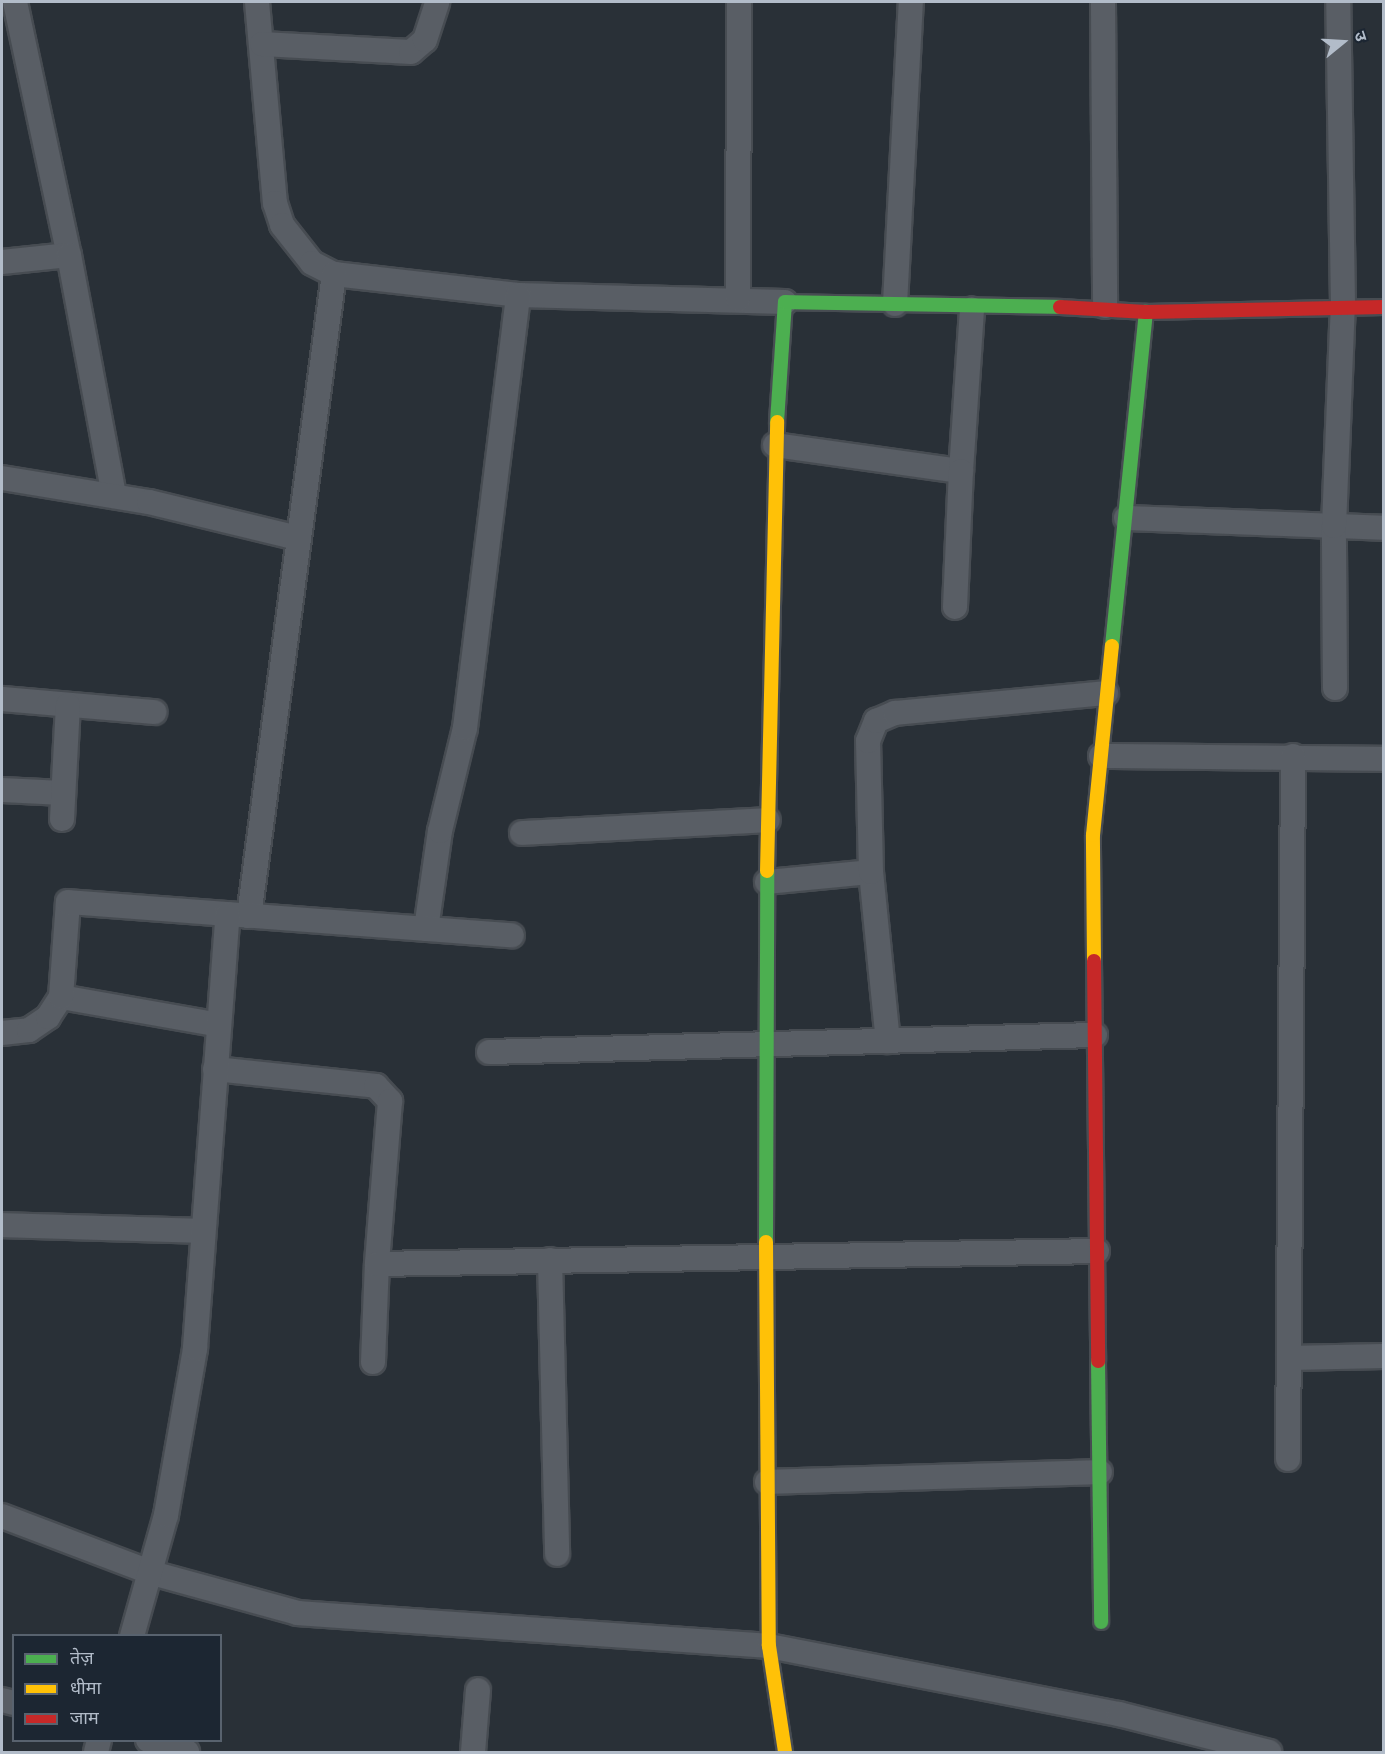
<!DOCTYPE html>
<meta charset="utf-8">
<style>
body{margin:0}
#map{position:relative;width:1385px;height:1754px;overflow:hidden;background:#293037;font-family:Raleway,"Noto Sans Devanagari",sans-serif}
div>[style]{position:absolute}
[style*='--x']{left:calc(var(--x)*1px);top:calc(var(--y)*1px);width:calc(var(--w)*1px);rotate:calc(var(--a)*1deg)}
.roads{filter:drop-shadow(2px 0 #474c52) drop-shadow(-2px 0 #474c52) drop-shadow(0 2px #474c52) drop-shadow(0 -2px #474c52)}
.street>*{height:24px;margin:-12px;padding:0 12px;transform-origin:12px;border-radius:12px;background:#595e65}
.fast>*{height:14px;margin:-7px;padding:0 7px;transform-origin:7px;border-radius:7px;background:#4caf50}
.slow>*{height:14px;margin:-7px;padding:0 7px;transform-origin:7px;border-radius:7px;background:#ffc107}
.jam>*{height:14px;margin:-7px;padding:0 7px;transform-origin:7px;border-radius:7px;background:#c62828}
span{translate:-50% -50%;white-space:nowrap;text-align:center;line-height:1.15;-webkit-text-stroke:6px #1c2632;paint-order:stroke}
.frame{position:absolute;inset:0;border:3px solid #b2bcc9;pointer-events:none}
.legend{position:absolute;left:12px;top:1634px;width:210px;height:108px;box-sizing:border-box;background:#1c2632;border:2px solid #58626e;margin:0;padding:8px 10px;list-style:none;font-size:18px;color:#b2bcc9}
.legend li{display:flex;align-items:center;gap:12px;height:30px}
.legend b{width:30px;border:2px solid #58626e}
.north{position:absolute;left:1313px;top:12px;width:60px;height:60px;-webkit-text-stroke:4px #1c2632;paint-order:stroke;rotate:72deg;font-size:16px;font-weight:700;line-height:24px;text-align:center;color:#b2bcc9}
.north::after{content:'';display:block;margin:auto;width:21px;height:27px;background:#b2bcc9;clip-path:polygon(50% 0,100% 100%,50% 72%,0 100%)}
</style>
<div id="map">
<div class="roads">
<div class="street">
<i style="--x:15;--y:2;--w:259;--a:78"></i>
<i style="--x:257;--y:2;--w:202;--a:84.9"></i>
<i style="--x:275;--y:203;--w:23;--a:72"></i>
<i style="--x:282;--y:225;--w:48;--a:51.7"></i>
<i style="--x:312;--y:263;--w:25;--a:27"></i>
<i style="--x:334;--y:274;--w:185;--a:6.5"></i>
<i style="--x:518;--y:295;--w:267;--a:1.5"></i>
<i style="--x:1103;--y:2;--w:304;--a:89.6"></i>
<i style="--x:262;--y:44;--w:149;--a:3.1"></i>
<i style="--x:411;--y:52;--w:18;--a:-41"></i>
<i style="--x:425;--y:40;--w:40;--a:-72"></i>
<i style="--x:2;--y:262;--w:67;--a:-6"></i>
<i style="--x:69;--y:255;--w:245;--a:79.4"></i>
<i style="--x:738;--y:299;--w:297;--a:-89.8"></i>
<i style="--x:895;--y:304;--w:302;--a:-87"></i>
<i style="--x:775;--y:445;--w:188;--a:8"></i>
<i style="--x:961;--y:471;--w:162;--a:-86.1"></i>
<i style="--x:2;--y:478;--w:149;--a:9.3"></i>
<i style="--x:149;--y:502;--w:153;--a:13.6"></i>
<i style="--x:1126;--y:518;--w:258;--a:2.2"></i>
<i style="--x:955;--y:607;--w:136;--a:-87.5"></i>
<i style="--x:1335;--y:688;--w:162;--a:-90.4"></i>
<i style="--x:1334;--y:526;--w:222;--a:-87.7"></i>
<i style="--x:1343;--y:304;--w:302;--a:-90.9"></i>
<i style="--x:2;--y:699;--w:153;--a:4.9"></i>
<i style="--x:1101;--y:756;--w:283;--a:0.6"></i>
<i style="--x:2;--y:790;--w:61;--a:2.8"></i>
<i style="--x:62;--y:819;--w:114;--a:-87"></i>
<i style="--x:522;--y:833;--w:246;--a:-3"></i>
<i style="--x:871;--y:872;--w:170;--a:84.3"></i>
<i style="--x:767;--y:882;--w:104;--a:-5.5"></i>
<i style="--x:871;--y:872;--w:131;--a:-91.3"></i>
<i style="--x:868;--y:741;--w:22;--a:-68"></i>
<i style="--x:876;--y:721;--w:21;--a:-23"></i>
<i style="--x:895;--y:713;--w:212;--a:-5.4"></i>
<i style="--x:249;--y:916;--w:648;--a:-82.46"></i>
<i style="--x:426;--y:929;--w:99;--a:-81.9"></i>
<i style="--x:440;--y:831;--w:106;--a:-76.4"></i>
<i style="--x:465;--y:728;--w:436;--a:-83"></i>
<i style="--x:61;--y:997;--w:160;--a:10"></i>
<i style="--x:2;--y:1033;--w:27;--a:-6"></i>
<i style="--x:29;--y:1030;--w:23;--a:-34"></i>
<i style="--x:48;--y:1017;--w:24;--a:-57"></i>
<i style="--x:61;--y:997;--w:95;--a:-85.8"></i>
<i style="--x:68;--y:902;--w:445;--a:4.3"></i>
<i style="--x:489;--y:1052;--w:606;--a:-1.61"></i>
<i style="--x:215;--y:1069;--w:162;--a:6"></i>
<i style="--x:376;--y:1086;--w:21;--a:47"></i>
<i style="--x:390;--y:1101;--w:164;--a:94.6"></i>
<i style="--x:2;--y:1225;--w:201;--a:1.7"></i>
<i style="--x:550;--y:1260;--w:294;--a:88.6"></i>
<i style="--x:1289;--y:1358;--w:95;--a:-1.2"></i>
<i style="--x:373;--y:1362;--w:98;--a:-87.7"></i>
<i style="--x:377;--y:1264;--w:720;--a:-1.03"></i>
<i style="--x:1288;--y:1459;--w:703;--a:-89.59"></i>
<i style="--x:767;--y:1482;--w:333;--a:-1.7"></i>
<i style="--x:2;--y:1516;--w:160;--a:20.8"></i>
<i style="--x:152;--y:1573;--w:151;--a:15.3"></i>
<i style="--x:298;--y:1613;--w:472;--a:4"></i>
<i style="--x:769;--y:1646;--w:357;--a:11"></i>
<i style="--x:1119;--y:1714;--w:155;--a:14.2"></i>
<i style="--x:132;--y:1636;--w:126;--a:-74.3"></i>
<i style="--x:166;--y:1515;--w:169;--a:-80.1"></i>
<i style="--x:195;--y:1348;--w:435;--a:-85.7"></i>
<i style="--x:2;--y:1700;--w:12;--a:14"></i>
<i style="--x:148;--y:1740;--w:41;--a:17.1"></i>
<i style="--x:96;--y:1752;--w:12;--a:-76"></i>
<i style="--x:473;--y:1752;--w:62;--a:-85.4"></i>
</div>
<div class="fast">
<i style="--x:777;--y:422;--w:120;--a:-86.2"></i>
<i style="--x:785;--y:302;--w:275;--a:1"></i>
<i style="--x:1112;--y:646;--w:336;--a:-84.2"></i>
<i style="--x:766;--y:1242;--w:371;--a:-89.8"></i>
<i style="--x:1098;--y:1361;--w:261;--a:89.3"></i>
</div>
<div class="slow">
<i style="--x:767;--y:871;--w:449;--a:-88.7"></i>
<i style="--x:1094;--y:961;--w:126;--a:-90.5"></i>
<i style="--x:1093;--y:835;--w:190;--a:-84.3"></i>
<i style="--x:766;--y:1242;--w:404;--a:89.6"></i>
<i style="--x:769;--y:1646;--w:107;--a:81.4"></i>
</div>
<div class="jam">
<i style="--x:1060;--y:307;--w:86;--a:3.3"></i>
<i style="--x:1146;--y:312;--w:238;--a:-1.2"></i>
<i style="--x:1094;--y:961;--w:400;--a:89.4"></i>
</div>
</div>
<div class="frame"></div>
<ul class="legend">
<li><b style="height:8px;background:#4caf50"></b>तेज़</li>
<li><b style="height:8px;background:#ffc107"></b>धीमा</li>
<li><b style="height:8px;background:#c62828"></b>जाम</li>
</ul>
<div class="north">उ</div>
</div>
